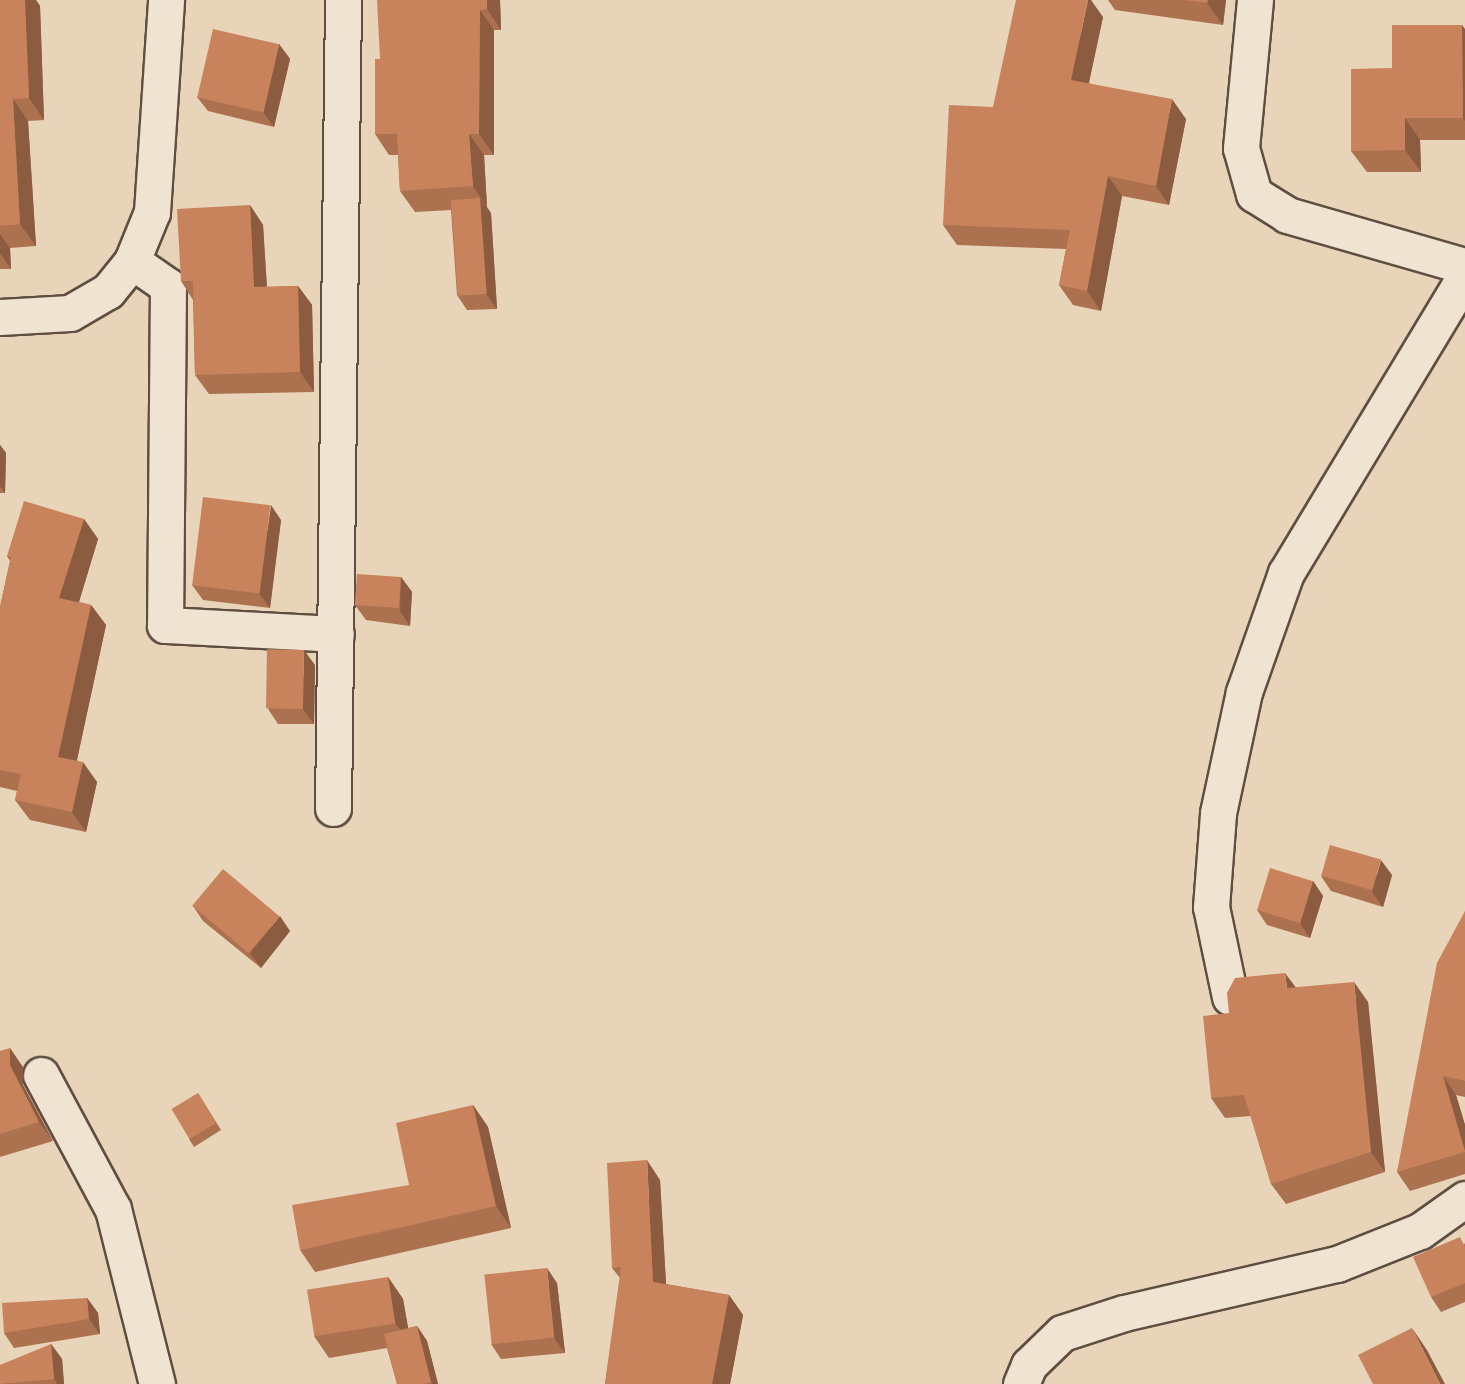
<!DOCTYPE html>
<style>
body{margin:0}
#map{position:relative;width:1465px;height:1384px;overflow:hidden;background:#e8d4b8;font-family:"Libre Bodoni",serif}
div>[style]{position:absolute}
[style*='--x']{left:calc(var(--x)*1px);top:calc(var(--y)*1px);width:calc(var(--w)*1px);rotate:calc(var(--a)*1deg)}
.roads{filter:drop-shadow(2px 0 #5f4e42) drop-shadow(-2px 0 #5f4e42) drop-shadow(0 2px #5f4e42) drop-shadow(0 -2px #5f4e42)}
.minor>*{height:35px;margin:-17.5px;padding:0 17.5px;transform-origin:17.5px;border-radius:17.5px;background:#f0e3d1}
.wall>*{inset:0;background:#ac714f}
.shaded-wall>*{inset:0;background:#8c5c40}
.building>*{inset:0;background:#c8835c;transform-origin:0 0}
span{translate:-50% -50%;white-space:nowrap;text-align:center;line-height:1.15;-webkit-text-stroke:6px #f0e3d1;paint-order:stroke}
</style>
<div id="map">
<div class="roads">
<div class="minor">
<i style="--x:1255;--y:0;--w:149;--a:95.4"></i>
<i style="--x:1241;--y:148;--w:48;--a:74.2"></i>
<i style="--x:1254;--y:194;--w:39;--a:32"></i>
<i style="--x:1287;--y:215;--w:185;--a:16"></i>
<i style="--x:132;--y:261;--w:44;--a:34.8"></i>
<i style="--x:168;--y:286;--w:339;--a:90.5"></i>
<i style="--x:165;--y:625;--w:171;--a:3"></i>
<i style="--x:0;--y:317;--w:70;--a:-3.3"></i>
<i style="--x:70;--y:313;--w:44;--a:-30.1"></i>
<i style="--x:108;--y:291;--w:38;--a:-51"></i>
<i style="--x:132;--y:261;--w:53;--a:-67.8"></i>
<i style="--x:152;--y:212;--w:212;--a:-86.2"></i>
<i style="--x:333;--y:808;--w:808;--a:-89.29"></i>
<i style="--x:1230;--y:997;--w:92;--a:-101.9"></i>
<i style="--x:1211;--y:907;--w:94;--a:-85.7"></i>
<i style="--x:1218;--y:813;--w:124;--a:-77.9"></i>
<i style="--x:1244;--y:692;--w:126;--a:-70.6"></i>
<i style="--x:1286;--y:573;--w:347;--a:-58.9"></i>
<i style="--x:41;--y:1075;--w:152;--a:61.8"></i>
<i style="--x:113;--y:1209;--w:180;--a:75.9"></i>
<i style="--x:1021;--y:1384;--w:21;--a:-67"></i>
<i style="--x:1029;--y:1365;--w:46;--a:-44.1"></i>
<i style="--x:1062;--y:1333;--w:65;--a:-17.9"></i>
<i style="--x:1124;--y:1313;--w:219;--a:-13"></i>
<i style="--x:1337;--y:1264;--w:89;--a:-21.7"></i>
<i style="--x:1420;--y:1231;--w:55;--a:-35.4"></i>
</div>
</div>
<div class="wall">
<i style="clip-path:polygon(0 0,36px 0,40px 6px,44px 120px,28px 121px,36px 246px,10px 248px,11px 269px,0 269px)"></i>
<i style="clip-path:polygon(500px 0,501px 30px,494px 30px,494px 155px,484px 155px,487px 207px,491px 213px,497px 309px,467px 310px,457px 295px,451px 210px,415px 212px,400px 191px,398px 155px,389px 155px,375px 134px,380px 59px)"></i>
<i style="clip-path:polygon(1108px 0,1226px 0,1223px 25px,1115px 10px)"></i>
<i style="clip-path:polygon(1103px 17px,1089px 83px,1186px 119px,1169px 205px,1122px 196px,1101px 311px,1073px 305px,1059px 285px,1066px 249px,957px 245px,943px 225px,993px 107px)"></i>
<i style="clip-path:polygon(1465px 29px,1465px 140px,1420px 140px,1421px 172px,1367px 172px,1351px 151px,1392px 68px)"></i>
<i style="clip-path:polygon(279px 44px,290px 59px,274px 127px,208px 111px,197px 97px)"></i>
<i style="clip-path:polygon(250px 205px,263px 225px,267px 287px,298px 286px,312px 305px,314px 392px,209px 394px,195px 375px,193px 300px,181px 281px)"></i>
<i style="clip-path:polygon(0 445px,6px 453px,5px 493px,0 493px)"></i>
<i style="clip-path:polygon(84px 519px,98px 539px,79px 602px,91px 605px,106px 625px,77px 760px,97px 782px,86px 832px,30px 820px,15px 800px,17px 791px,0 787px,0 607px,10px 561px,7px 556px)"></i>
<i style="clip-path:polygon(281px 520px,270px 608px,203px 600px,192px 585px)"></i>
<i style="clip-path:polygon(401px 577px,412px 592px,410px 626px,366px 620px,355px 605px)"></i>
<i style="clip-path:polygon(315px 665px,314px 724px,278px 724px,268px 709px)"></i>
<i style="clip-path:polygon(1392px 875px,1383px 907px,1331px 891px,1321px 876px)"></i>
<i style="clip-path:polygon(1313px 881px,1323px 896px,1310px 938px,1267px 925px,1257px 910px)"></i>
<i style="clip-path:polygon(193px 906px,290px 931px,261px 968px,203px 921px)"></i>
<i style="clip-path:polygon(1465px 911px,1465px 1097px,1456px 1095px,1465px 1125px,1465px 1174px,1410px 1191px,1397px 1172px)"></i>
<i style="clip-path:polygon(1296px 987px,1368px 1002px,1385px 1172px,1286px 1204px,1271px 1184px,1251px 1116px,1225px 1118px,1211px 1098px,1229px 1013px)"></i>
<i style="clip-path:polygon(0 1051px,23px 1067px,23px 1085px,53px 1141px,0 1157px)"></i>
<i style="clip-path:polygon(198px 1093px,221px 1130px,194px 1147px,189px 1139px)"></i>
<i style="clip-path:polygon(473px 1105px,488px 1127px,511px 1228px,315px 1272px,300px 1250px,409px 1185px)"></i>
<i style="clip-path:polygon(660px 1180px,666px 1284px,729px 1295px,743px 1315px,730px 1384px,605px 1384px,620px 1278px,612px 1268px)"></i>
<i style="clip-path:polygon(1465px 1243px,1465px 1302px,1441px 1312px,1431px 1297px)"></i>
<i style="clip-path:polygon(388px 1277px,403px 1299px,408px 1328px,417px 1326px,427px 1341px,438px 1384px,397px 1384px,387px 1348px,329px 1358px,314px 1336px)"></i>
<i style="clip-path:polygon(557px 1283px,565px 1353px,501px 1359px,491px 1344px)"></i>
<i style="clip-path:polygon(87px 1298px,98px 1313px,100px 1334px,14px 1348px,4px 1333px)"></i>
<i style="clip-path:polygon(51px 1344px,62px 1359px,64px 1384px,0 1384px)"></i>
</div>
<div class="shaded-wall">
<i style="clip-path:polygon(25px 0,36px 0,40px 6px,44px 120px,29px 98px)"></i>
<i style="clip-path:polygon(487px 0,500px 0,501px 30px,487px 9px)"></i>
<i style="clip-path:polygon(1088px 0,1091px 0,1103px 17px,1085px 100px,1071px 80px)"></i>
<i style="clip-path:polygon(1208px 0,1226px 0,1223px 25px,1207px 3px)"></i>
<i style="clip-path:polygon(480px 10px,494px 30px,494px 155px,479px 134px)"></i>
<i style="clip-path:polygon(1462px 25px,1465px 29px,1465px 121px,1463px 118px)"></i>
<i style="clip-path:polygon(279px 44px,290px 59px,274px 127px,263px 112px)"></i>
<i style="clip-path:polygon(13px 99px,28px 121px,36px 246px,20px 224px)"></i>
<i style="clip-path:polygon(1172px 99px,1186px 119px,1169px 205px,1156px 186px)"></i>
<i style="clip-path:polygon(1405px 118px,1420px 140px,1421px 172px,1405px 150px)"></i>
<i style="clip-path:polygon(469px 134px,484px 155px,487px 207px,473px 186px)"></i>
<i style="clip-path:polygon(1108px 176px,1122px 196px,1101px 311px,1087px 291px)"></i>
<i style="clip-path:polygon(480px 198px,491px 213px,497px 309px,486px 294px)"></i>
<i style="clip-path:polygon(250px 205px,263px 225px,268px 307px,254px 287px)"></i>
<i style="clip-path:polygon(0 234px,10px 248px,11px 269px,0 253px)"></i>
<i style="clip-path:polygon(298px 286px,312px 305px,314px 392px,300px 372px)"></i>
<i style="clip-path:polygon(0 445px,6px 453px,5px 493px,0 486px)"></i>
<i style="clip-path:polygon(271px 505px,281px 520px,270px 608px,259px 593px)"></i>
<i style="clip-path:polygon(84px 519px,98px 539px,74px 618px,59px 598px)"></i>
<i style="clip-path:polygon(401px 577px,412px 592px,410px 626px,400px 611px)"></i>
<i style="clip-path:polygon(91px 605px,106px 625px,73px 778px,58px 757px)"></i>
<i style="clip-path:polygon(304px 650px,315px 665px,314px 724px,303px 709px)"></i>
<i style="clip-path:polygon(83px 762px,97px 782px,86px 832px,72px 812px)"></i>
<i style="clip-path:polygon(1381px 860px,1392px 875px,1383px 907px,1372px 892px)"></i>
<i style="clip-path:polygon(1313px 881px,1323px 896px,1310px 938px,1300px 923px)"></i>
<i style="clip-path:polygon(280px 916px,290px 931px,261px 968px,250px 953px)"></i>
<i style="clip-path:polygon(1285px 973px,1300px 993px,1287px 988px)"></i>
<i style="clip-path:polygon(1354px 982px,1368px 1002px,1385px 1172px,1371px 1152px)"></i>
<i style="clip-path:polygon(10px 1048px,23px 1067px,23px 1085px,53px 1141px,39px 1122px,10px 1065px)"></i>
<i style="clip-path:polygon(1443px 1076px,1456px 1095px,1465px 1125px,1465px 1150px)"></i>
<i style="clip-path:polygon(473px 1105px,488px 1127px,511px 1228px,496px 1206px)"></i>
<i style="clip-path:polygon(647px 1160px,660px 1180px,667px 1301px,653px 1282px)"></i>
<i style="clip-path:polygon(547px 1268px,557px 1283px,565px 1353px,554px 1338px)"></i>
<i style="clip-path:polygon(388px 1277px,403px 1299px,411px 1344px,395px 1323px)"></i>
<i style="clip-path:polygon(729px 1295px,743px 1315px,730px 1384px,712px 1384px)"></i>
<i style="clip-path:polygon(87px 1298px,98px 1313px,100px 1334px,89px 1319px)"></i>
<i style="clip-path:polygon(417px 1326px,427px 1341px,438px 1384px,432px 1384px,431px 1382px)"></i>
<i style="clip-path:polygon(1412px 1328px,1427px 1350px,1445px 1384px,1440px 1384px)"></i>
<i style="clip-path:polygon(51px 1344px,62px 1359px,64px 1384px,57px 1384px,54px 1379px)"></i>
</div>
<div class="building">
<i style="clip-path:polygon(0 0,25px 0,29px 98px,13px 99px,20px 224px,0 226px)"></i>
<i style="clip-path:polygon(377px 0,487px 0,487px 9px,480px 10px,479px 134px,469px 134px,473px 186px,400px 191px,397px 134px,375px 134px,375px 59px,380px 59px)"></i>
<i style="clip-path:polygon(1016px 0,1088px 0,1071px 80px,1172px 99px,1156px 186px,1108px 176px,1087px 291px,1059px 285px,1070px 230px,943px 225px,949px 105px,993px 107px)"></i>
<i style="clip-path:polygon(1184px 0,1208px 0,1207px 3px)"></i>
<i style="clip-path:polygon(1392px 25px,1462px 25px,1463px 118px,1405px 118px,1405px 150px,1351px 151px,1351px 69px,1392px 68px)"></i>
<i style="left:213px;top:29px;width:68px;height:70px;rotate:13deg"></i>
<i style="left:480px;top:198px;width:96px;height:29px;rotate:86deg"></i>
<i style="clip-path:polygon(250px 205px,254px 287px,298px 286px,300px 372px,195px 375px,193px 281px,181px 281px,177px 209px)"></i>
<i style="left:203px;top:497px;width:68px;height:89px;rotate:7deg"></i>
<i style="clip-path:polygon(24px 501px,84px 519px,59px 598px,91px 605px,58px 757px,83px 762px,72px 812px,15px 800px,21px 774px,0 770px,0 607px,11px 557px,7px 556px)"></i>
<i style="left:357px;top:574px;width:44px;height:31px;rotate:4deg"></i>
<i style="left:304px;top:650px;width:59px;height:37px;rotate:91deg"></i>
<i style="left:1330px;top:845px;width:53px;height:32px;rotate:16deg"></i>
<i style="left:1270px;top:868px;width:45px;height:44px;rotate:17deg"></i>
<i style="left:223px;top:869px;width:74px;height:48px;rotate:40deg"></i>
<i style="clip-path:polygon(1465px 911px,1465px 1081px,1443px 1076px,1465px 1152px,1397px 1172px,1437px 963px)"></i>
<i style="clip-path:polygon(1285px 973px,1287px 988px,1354px 982px,1371px 1152px,1271px 1184px,1244px 1095px,1211px 1098px,1203px 1016px,1229px 1013px,1227px 993px,1235px 978px)"></i>
<i style="clip-path:polygon(10px 1048px,10px 1065px,39px 1122px,0 1134px,0 1051px)"></i>
<i style="left:198px;top:1093px;width:35px;height:31px;rotate:59deg"></i>
<i style="clip-path:polygon(473px 1105px,496px 1206px,300px 1250px,292px 1205px,409px 1185px,396px 1123px)"></i>
<i style="clip-path:polygon(647px 1160px,653px 1282px,729px 1295px,712px 1384px,605px 1384px,621px 1267px,612px 1268px,607px 1163px)"></i>
<i style="clip-path:polygon(1460px 1237px,1465px 1247px,1465px 1283px,1431px 1297px,1413px 1257px)"></i>
<i style="left:547px;top:1268px;width:70px;height:63px;rotate:84deg"></i>
<i style="left:388px;top:1277px;width:47px;height:82px;rotate:81deg"></i>
<i style="clip-path:polygon(87px 1298px,89px 1319px,4px 1333px,2px 1303px)"></i>
<i style="clip-path:polygon(417px 1326px,431px 1382px,424px 1384px,397px 1384px,384px 1334px)"></i>
<i style="clip-path:polygon(1412px 1328px,1440px 1384px,1373px 1384px,1358px 1355px)"></i>
<i style="clip-path:polygon(51px 1344px,54px 1379px,0 1384px,0 1365px)"></i>
</div>
</div>
